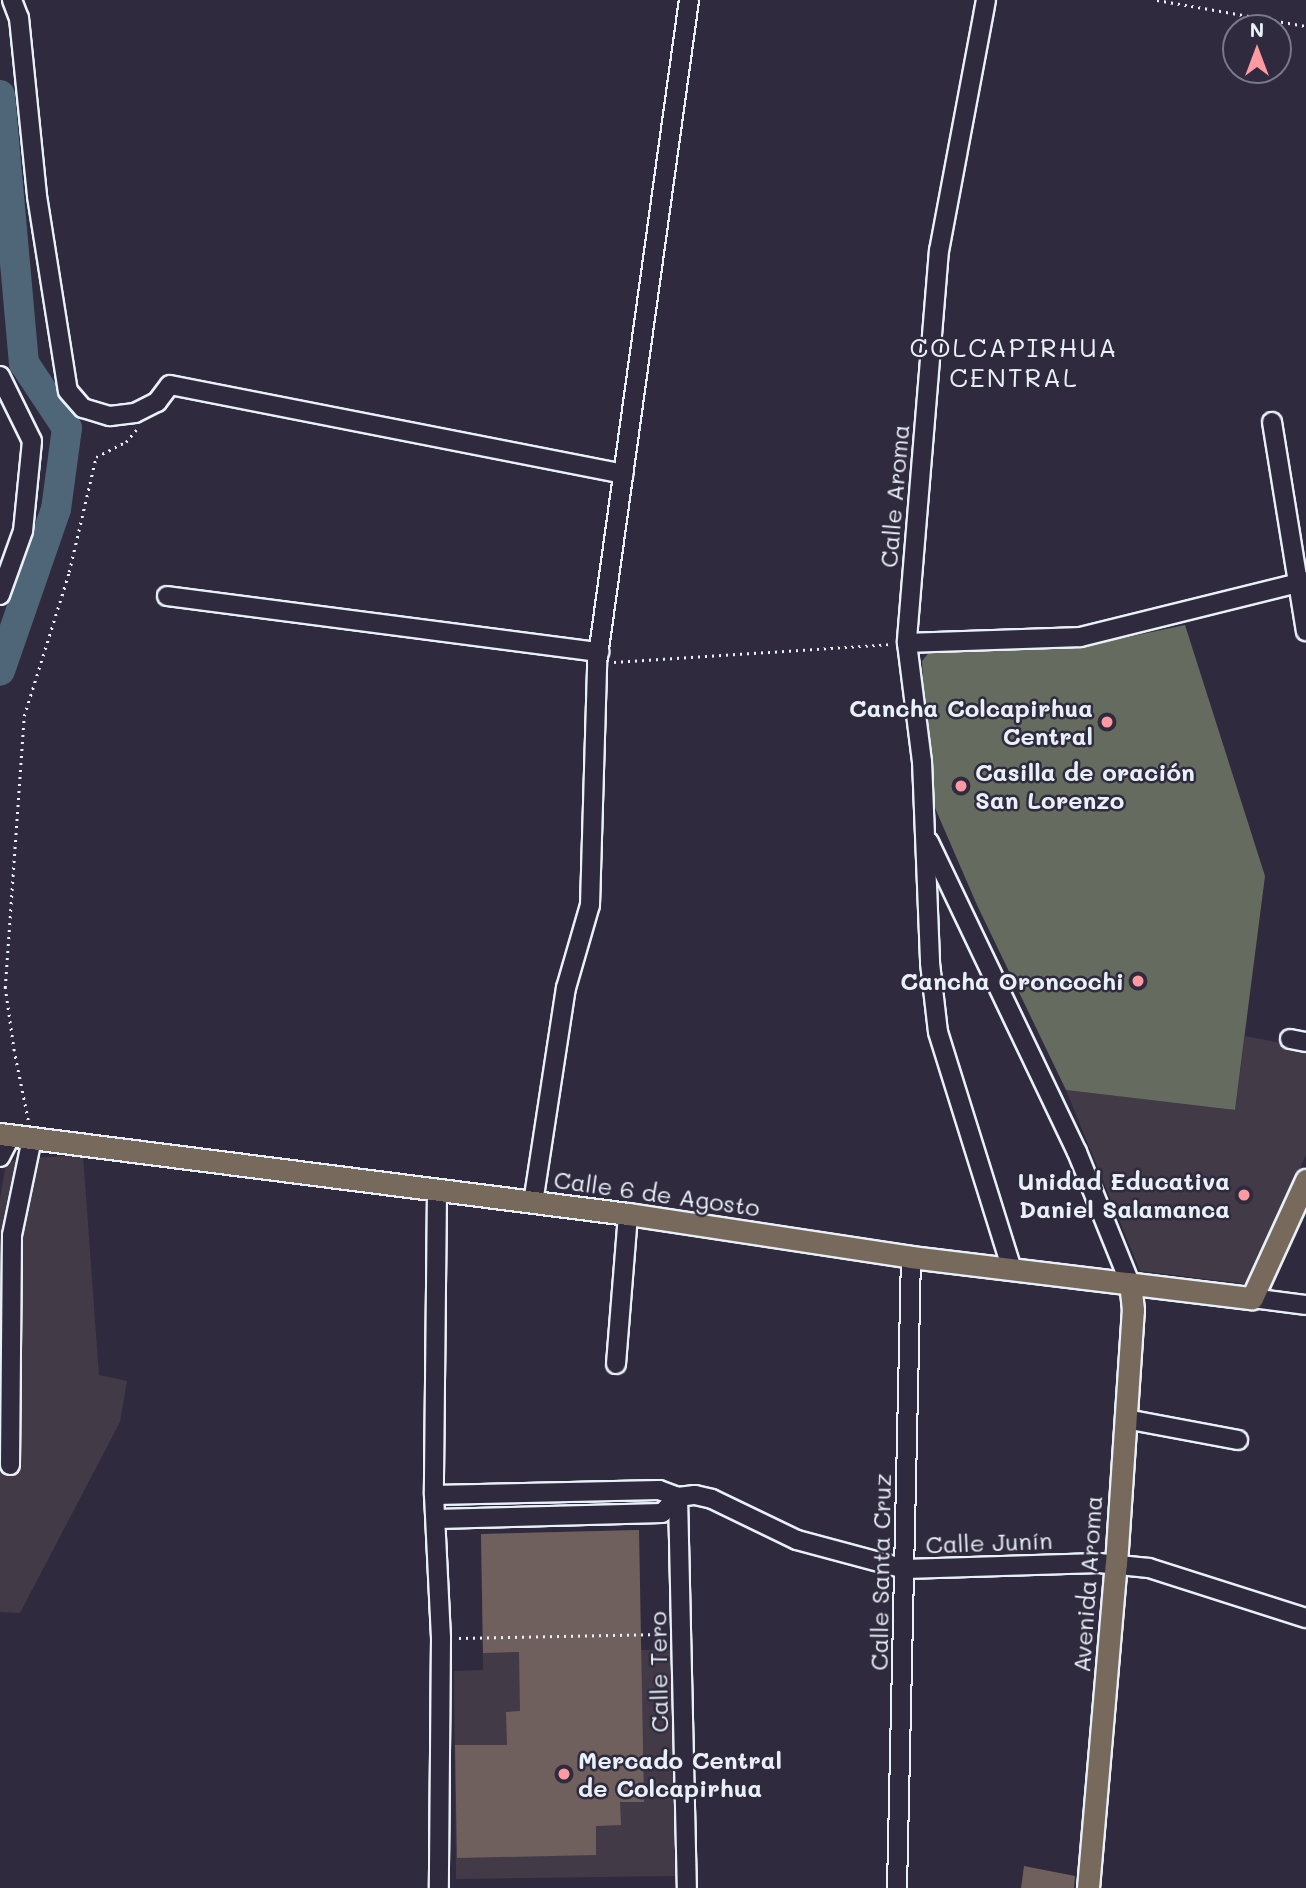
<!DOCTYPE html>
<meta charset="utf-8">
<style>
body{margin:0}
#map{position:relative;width:1306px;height:1888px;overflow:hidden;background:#2f2a3d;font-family:Mali,sans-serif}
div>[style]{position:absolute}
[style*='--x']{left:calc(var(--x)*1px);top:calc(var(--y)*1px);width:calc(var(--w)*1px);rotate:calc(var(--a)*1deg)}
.built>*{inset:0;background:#423a47}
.green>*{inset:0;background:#656c5f}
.river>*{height:30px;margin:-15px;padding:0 15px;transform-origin:15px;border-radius:15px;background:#4e6677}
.building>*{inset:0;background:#70605d}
.path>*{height:2.5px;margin-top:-1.25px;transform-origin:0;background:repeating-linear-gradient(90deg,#e8f1f8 0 2px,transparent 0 7px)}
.roads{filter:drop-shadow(2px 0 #e8f1f8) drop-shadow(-2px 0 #e8f1f8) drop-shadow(0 2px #e8f1f8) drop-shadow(0 -2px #e8f1f8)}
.minor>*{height:18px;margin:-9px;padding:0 9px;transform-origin:9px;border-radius:9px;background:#2f2a3d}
.major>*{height:21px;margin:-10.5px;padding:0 10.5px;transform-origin:10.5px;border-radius:10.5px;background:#77695c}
.dots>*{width:19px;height:19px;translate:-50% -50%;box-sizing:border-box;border:4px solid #2f2a3d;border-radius:50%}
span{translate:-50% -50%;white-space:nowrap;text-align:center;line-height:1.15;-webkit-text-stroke:5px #2f2a3d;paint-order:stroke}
.street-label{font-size:24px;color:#e8f1f8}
.poi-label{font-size:24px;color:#e8f1f8;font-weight:700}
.right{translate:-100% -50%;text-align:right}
.left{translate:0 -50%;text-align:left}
.neighbourhood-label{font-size:26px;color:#e8f1f8;letter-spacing:2px}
.north{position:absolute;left:1222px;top:14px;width:70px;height:70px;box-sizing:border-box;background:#2f2a3d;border:2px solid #797a88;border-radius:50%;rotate:0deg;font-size:19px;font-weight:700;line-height:28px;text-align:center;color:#e8f1f8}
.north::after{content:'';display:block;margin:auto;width:24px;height:32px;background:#ff9aa2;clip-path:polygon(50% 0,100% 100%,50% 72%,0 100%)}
</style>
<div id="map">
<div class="built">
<i style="clip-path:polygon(1245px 1036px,1306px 1048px,1306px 1155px,1248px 1284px,1140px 1271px,1066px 1090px,1235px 1110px)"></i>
<i style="clip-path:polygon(83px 1155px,99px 1375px,127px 1381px,120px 1422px,20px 1613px,0 1612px,0 1198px,6px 1164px,16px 1159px)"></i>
<i style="clip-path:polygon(639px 1530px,640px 1650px,672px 1650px,675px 1876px,456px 1879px,454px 1671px,483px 1670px,481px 1534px)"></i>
</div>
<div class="green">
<i style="clip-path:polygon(1185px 625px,1265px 876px,1235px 1110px,1066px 1090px,977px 905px,929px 794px,922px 661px,931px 650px,1081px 647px)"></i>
</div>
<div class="river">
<i style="--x:0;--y:95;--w:269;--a:84.9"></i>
<i style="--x:24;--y:363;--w:78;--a:56.5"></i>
<i style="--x:67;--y:428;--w:82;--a:97.7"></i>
<i style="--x:56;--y:509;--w:171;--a:109.1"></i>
</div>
<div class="building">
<i style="clip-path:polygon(639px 1530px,644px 1802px,620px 1802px,621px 1825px,596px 1826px,596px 1855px,457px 1858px,455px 1745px,507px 1745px,506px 1712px,520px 1711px,519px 1652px,483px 1653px,481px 1534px)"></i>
<i style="clip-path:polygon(1024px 1866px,1075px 1876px,1074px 1888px,1021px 1888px)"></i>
</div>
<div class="path">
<i style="--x:1157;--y:0;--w:151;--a:9.9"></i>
<i style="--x:614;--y:662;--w:277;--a:-3.7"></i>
<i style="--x:28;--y:1120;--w:70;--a:-101.5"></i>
<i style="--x:14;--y:1051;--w:64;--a:-98.1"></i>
<i style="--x:5;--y:988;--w:273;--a:-86"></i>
<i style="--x:24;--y:716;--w:151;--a:-72.6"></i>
<i style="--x:69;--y:572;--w:118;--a:-76.8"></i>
<i style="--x:96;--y:457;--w:34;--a:-27"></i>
<i style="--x:126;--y:442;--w:16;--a:-50"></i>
<i style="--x:459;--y:1638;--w:206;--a:-1.1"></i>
</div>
<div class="roads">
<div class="minor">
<i style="--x:12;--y:0;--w:19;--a:69"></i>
<i style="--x:19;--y:18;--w:179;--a:84.2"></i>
<i style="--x:37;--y:196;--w:197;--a:81"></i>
<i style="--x:68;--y:391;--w:23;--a:49"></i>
<i style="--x:83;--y:408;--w:28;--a:17"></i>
<i style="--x:110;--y:416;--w:25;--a:-7"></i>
<i style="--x:135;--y:413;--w:25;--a:-27"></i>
<i style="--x:157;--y:402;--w:21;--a:-53"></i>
<i style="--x:170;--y:385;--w:462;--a:11.1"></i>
<i style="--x:986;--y:0;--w:254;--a:100.6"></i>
<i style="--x:939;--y:250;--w:394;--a:94.7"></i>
<i style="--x:907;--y:643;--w:119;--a:82.8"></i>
<i style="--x:922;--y:761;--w:202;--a:87.7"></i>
<i style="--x:930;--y:963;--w:69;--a:83.4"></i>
<i style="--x:938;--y:1032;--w:248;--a:72.7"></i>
<i style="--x:0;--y:376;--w:72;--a:63.8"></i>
<i style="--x:32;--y:441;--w:90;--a:95.7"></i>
<i style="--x:23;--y:531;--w:68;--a:109.8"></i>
<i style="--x:1272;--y:422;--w:212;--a:80.8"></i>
<i style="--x:167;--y:596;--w:436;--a:7.4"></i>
<i style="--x:907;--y:643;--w:173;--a:-2"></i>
<i style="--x:1080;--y:637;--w:233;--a:-13.9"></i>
<i style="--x:929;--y:842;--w:344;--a:64.5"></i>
<i style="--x:1077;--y:1152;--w:141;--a:68"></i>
<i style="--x:1290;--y:1039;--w:16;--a:11"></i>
<i style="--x:0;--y:1157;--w:25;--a:-63"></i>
<i style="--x:437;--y:1191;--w:304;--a:90.6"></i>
<i style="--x:434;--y:1495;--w:143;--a:87.2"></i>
<i style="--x:441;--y:1638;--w:250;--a:90.5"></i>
<i style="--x:533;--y:1203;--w:218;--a:-81.3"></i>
<i style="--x:566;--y:988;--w:86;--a:-73.9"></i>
<i style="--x:590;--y:905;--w:242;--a:-88.3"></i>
<i style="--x:597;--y:663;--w:669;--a:-82.1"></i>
<i style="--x:1252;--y:1298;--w:54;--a:7.4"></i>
<i style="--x:616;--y:1364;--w:150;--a:-85.4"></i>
<i style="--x:1126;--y:1419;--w:114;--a:10.6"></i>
<i style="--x:10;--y:1465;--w:230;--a:-89.5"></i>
<i style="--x:12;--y:1235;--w:99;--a:-78.3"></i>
<i style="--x:434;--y:1495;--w:225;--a:-1.3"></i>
<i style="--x:659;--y:1490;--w:20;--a:20"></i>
<i style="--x:678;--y:1497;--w:17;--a:-7"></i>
<i style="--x:695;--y:1495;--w:17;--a:13"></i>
<i style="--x:712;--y:1499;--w:94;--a:25.8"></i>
<i style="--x:797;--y:1540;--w:112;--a:15"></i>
<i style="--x:905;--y:1569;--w:194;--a:-1.8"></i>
<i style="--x:1099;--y:1563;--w:50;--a:5.7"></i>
<i style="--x:1149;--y:1568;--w:165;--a:17.7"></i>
<i style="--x:678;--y:1497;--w:391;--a:88.7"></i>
<i style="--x:437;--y:1519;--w:225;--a:-1.5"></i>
<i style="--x:662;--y:1513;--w:23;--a:-45"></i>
<i style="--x:897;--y:1888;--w:631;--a:-88.73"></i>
</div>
<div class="major">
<i style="--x:0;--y:1134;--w:633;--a:7.26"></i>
<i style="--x:628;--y:1214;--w:286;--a:8.6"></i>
<i style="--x:911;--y:1257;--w:343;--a:6.9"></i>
<i style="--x:1252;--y:1298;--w:130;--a:-65.4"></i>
<i style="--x:1088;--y:1888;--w:325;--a:-85.1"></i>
<i style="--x:1116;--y:1564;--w:255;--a:-86.2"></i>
<i style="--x:1133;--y:1310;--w:27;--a:-96"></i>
</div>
</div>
<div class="dots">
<i style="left:1107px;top:722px;background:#ff9aa2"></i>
<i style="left:961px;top:786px;background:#ff9aa2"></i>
<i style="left:1138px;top:981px;background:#ff9aa2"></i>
<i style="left:1244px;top:1195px;background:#ff9aa2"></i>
<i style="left:564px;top:1774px;background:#ff9aa2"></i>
</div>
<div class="street-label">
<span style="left:894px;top:496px;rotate:-85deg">Calle Aroma</span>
<span style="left:657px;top:1193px;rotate:8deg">Calle 6 de Agosto</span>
<span style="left:989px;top:1542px;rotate:-2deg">Calle Junín</span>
<span style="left:880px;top:1572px;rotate:-89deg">Calle Santa Cruz</span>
<span style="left:1087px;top:1584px;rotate:-86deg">Avenida Aroma</span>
<span style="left:658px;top:1672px;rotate:-91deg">Calle Tero</span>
</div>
<div class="poi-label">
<span class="right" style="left:1093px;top:722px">Cancha Colcapirhua<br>Central</span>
<span class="left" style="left:975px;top:786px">Casilla de oración<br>San Lorenzo</span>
<span class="right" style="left:1124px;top:981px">Cancha Oroncochi</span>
<span class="right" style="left:1230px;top:1195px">Unidad Educativa<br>Daniel Salamanca</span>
<span class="left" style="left:578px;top:1774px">Mercado Central<br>de Colcapirhua</span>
</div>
<div class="neighbourhood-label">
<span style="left:1014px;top:363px">COLCAPIRHUA<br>CENTRAL</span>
</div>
<div class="north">N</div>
</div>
